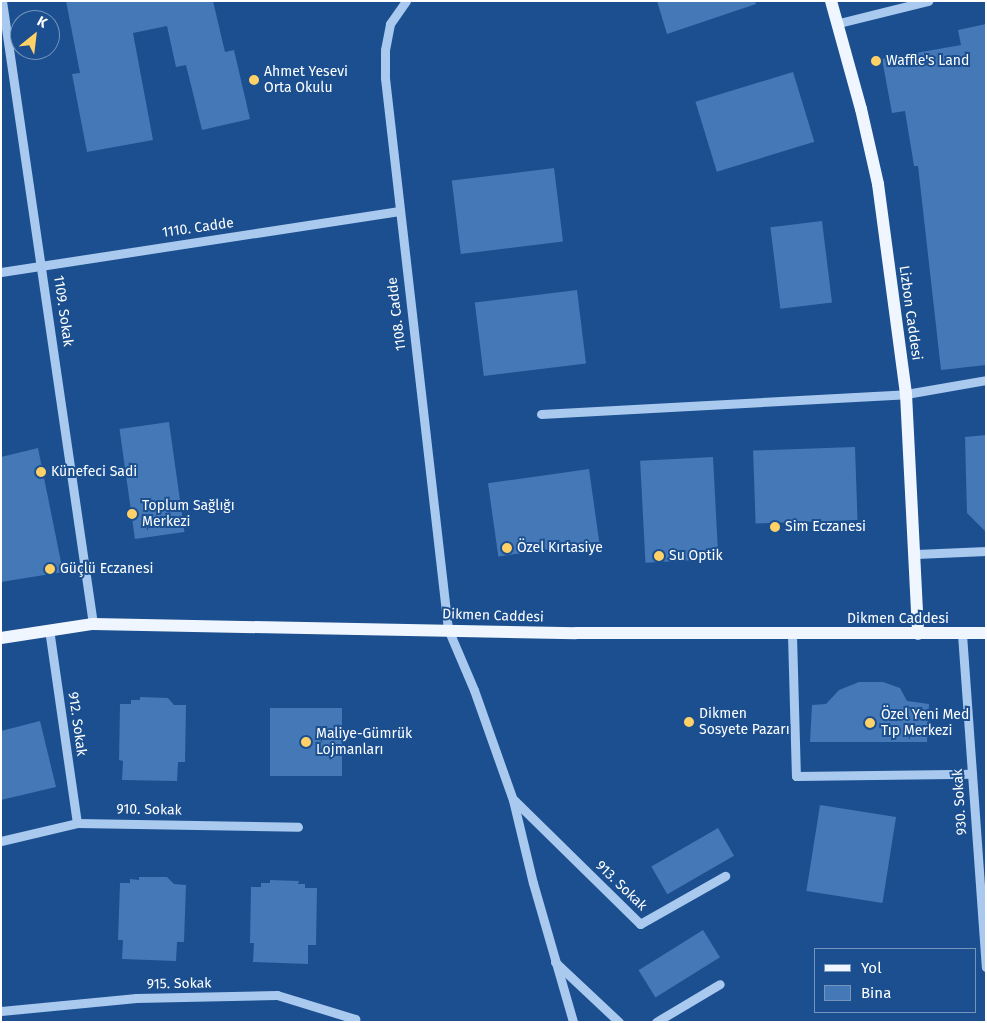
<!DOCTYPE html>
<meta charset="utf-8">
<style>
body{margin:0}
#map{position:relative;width:987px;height:1023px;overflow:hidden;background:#1b4f8f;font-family:"Fira Sans",sans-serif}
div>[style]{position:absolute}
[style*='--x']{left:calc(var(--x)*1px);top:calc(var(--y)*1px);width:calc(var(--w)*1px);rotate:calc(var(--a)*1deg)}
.building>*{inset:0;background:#4478b7;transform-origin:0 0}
.minor>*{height:9px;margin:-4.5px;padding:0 4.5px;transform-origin:4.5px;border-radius:4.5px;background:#a9c9ee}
.major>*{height:12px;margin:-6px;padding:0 6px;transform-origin:6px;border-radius:6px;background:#f0f6ff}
.dots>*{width:14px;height:14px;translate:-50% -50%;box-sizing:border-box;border:2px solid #1b4f8f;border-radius:50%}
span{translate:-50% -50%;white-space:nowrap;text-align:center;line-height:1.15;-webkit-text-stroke:4px #1b4f8f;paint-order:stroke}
.poi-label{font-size:14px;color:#fff}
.left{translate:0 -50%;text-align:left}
.street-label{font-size:14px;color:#fff}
.frame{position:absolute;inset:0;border:2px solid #fff;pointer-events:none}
.legend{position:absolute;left:814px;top:948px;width:162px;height:65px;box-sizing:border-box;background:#1b4f8f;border:1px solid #7695bc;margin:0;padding:6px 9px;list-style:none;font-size:15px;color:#fff}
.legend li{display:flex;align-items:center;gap:10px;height:25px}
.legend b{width:25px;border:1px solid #7695bc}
.north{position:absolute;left:10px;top:10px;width:50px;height:50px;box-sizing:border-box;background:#1b4f8f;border:1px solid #7695bc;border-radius:50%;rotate:29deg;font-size:14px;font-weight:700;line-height:20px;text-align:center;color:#fff}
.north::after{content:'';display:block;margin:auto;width:18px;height:22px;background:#ffd166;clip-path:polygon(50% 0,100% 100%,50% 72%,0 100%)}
</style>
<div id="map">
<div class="building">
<i style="clip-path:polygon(66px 1px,213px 1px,225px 52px,234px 50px,250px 119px,202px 130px,186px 65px,176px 67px,167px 26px,133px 33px,153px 140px,87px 152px,72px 74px,80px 73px)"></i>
<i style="clip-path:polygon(657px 1px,755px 1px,756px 4px,667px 34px)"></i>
<i style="clip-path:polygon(986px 24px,986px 365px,941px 370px,918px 166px,914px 166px,905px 111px,892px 113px,882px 59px,961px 45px,958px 30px)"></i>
<i style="left:793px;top:72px;width:73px;height:102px;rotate:73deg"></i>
<i style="left:554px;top:168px;width:74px;height:103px;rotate:83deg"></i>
<i style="left:822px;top:221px;width:82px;height:52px;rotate:83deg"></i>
<i style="left:577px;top:290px;width:74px;height:103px;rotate:83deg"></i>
<i style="left:169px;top:422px;width:111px;height:50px;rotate:82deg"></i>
<i style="clip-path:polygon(986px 435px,986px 532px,967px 513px,965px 437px)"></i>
<i style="left:855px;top:447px;width:73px;height:102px;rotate:88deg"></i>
<i style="clip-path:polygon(38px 448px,63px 572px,1px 582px,1px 457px)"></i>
<i style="left:713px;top:457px;width:102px;height:73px;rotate:87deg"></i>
<i style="left:589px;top:469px;width:74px;height:102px;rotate:82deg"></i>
<i style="clip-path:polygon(859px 682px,883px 682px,900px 688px,907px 701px,929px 704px,927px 742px,810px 742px,812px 705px,826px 704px,839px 690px)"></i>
<i style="clip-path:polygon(140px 697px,168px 698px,174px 705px,186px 705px,185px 762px,178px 762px,177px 781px,122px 780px,123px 761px,119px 760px,120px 704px,131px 704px,131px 700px,140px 700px)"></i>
<i style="left:270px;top:708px;width:72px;height:68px"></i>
<i style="clip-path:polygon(40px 721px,56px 787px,1px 800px,1px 731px)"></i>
<i style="left:820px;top:805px;width:77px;height:87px;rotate:9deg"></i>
<i style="left:718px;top:828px;width:32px;height:77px;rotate:60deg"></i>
<i style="clip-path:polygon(139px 877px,167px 877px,174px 884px,186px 885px,184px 942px,177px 942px,176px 961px,122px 959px,123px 940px,118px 940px,120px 883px,130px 883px,130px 879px,139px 880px)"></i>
<i style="clip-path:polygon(270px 880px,299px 881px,298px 884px,305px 884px,305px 888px,317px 888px,316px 945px,308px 945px,308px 964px,253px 962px,254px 943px,250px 943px,251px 887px,261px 887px,261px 883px,270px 883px)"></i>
<i style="left:703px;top:930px;width:32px;height:76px;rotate:58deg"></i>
</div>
<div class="minor">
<i style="--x:2;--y:1;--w:630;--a:81.69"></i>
<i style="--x:406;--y:1;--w:28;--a:125"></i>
<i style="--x:390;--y:24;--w:26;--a:101"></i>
<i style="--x:385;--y:50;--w:28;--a:90"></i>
<i style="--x:385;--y:78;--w:555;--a:83.48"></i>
<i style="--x:448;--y:629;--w:66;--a:66.9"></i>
<i style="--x:474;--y:690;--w:117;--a:70.5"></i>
<i style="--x:513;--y:800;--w:85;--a:76.5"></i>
<i style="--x:533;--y:883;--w:145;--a:73.9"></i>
<i style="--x:839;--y:23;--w:92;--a:-13.9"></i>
<i style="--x:1;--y:272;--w:403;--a:-8.7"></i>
<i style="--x:541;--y:414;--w:366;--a:-3.1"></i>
<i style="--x:906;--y:394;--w:81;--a:-9.9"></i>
<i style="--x:916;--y:554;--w:70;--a:-2.5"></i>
<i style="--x:49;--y:629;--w:196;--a:81.8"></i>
<i style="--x:962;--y:634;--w:334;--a:85.9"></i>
<i style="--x:792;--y:635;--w:141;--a:88.4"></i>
<i style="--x:796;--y:776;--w:176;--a:-0.7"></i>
<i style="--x:514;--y:800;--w:177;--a:44.5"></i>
<i style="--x:640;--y:924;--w:98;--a:-29.5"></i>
<i style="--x:1;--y:841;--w:78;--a:-13.3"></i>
<i style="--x:77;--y:823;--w:221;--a:1"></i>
<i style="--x:555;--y:962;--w:88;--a:43.2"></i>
<i style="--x:1;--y:1011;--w:136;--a:-5.5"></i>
<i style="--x:136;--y:998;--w:141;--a:-1.2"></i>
<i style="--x:277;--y:995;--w:82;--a:17.1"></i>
<i style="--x:355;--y:1019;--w:3;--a:90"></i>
<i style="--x:656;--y:1022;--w:74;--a:-30.7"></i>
</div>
<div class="major">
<i style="--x:831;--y:1;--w:112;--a:74.5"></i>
<i style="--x:861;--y:109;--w:77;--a:77.2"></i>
<i style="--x:878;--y:184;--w:212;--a:82.4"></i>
<i style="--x:906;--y:394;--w:240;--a:87.1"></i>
<i style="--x:1;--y:638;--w:93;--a:-8.7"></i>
<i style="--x:93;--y:624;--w:483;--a:1.1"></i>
<i style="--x:576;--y:633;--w:410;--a:0"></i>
</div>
<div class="dots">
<i style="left:876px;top:61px;background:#ffd166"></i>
<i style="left:254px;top:80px;background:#ffd166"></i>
<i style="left:41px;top:472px;background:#ffd166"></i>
<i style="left:132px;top:514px;background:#ffd166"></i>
<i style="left:775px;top:527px;background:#ffd166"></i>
<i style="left:507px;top:548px;background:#ffd166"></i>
<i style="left:659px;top:556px;background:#ffd166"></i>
<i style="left:50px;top:569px;background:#ffd166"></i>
<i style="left:689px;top:722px;background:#ffd166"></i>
<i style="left:870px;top:723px;background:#ffd166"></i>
<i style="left:306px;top:742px;background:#ffd166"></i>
</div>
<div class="poi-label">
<span class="left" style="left:886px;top:61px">Waffle's Land</span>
<span class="left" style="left:264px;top:80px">Ahmet Yesevi<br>Orta Okulu</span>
<span class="left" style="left:51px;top:472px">Künefeci Sadi</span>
<span class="left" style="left:142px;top:514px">Toplum Sağlığı<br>Merkezi</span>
<span class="left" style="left:785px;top:527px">Sim Eczanesi</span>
<span class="left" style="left:517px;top:548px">Özel Kırtasiye</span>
<span class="left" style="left:669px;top:556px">Su Optik</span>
<span class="left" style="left:60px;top:569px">Güçlü Eczanesi</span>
<span class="left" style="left:699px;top:722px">Dikmen<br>Sosyete Pazarı</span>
<span class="left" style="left:881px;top:723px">Özel Yeni Med<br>Tıp Merkezi</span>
<span class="left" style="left:316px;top:742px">Maliye-Gümrük<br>Lojmanları</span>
</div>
<div class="street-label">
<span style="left:198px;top:228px;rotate:-8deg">1110. Cadde</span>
<span style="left:63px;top:311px;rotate:82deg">1109. Sokak</span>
<span style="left:910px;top:313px;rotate:82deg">Lizbon Caddesi</span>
<span style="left:397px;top:314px;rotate:-97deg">1108. Cadde</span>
<span style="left:493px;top:616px;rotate:2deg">Dikmen Caddesi</span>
<span style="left:898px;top:619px">Dikmen Caddesi</span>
<span style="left:77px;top:724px;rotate:82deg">912. Sokak</span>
<span style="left:960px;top:802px;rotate:-94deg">930. Sokak</span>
<span style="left:149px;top:810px;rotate:1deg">910. Sokak</span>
<span style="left:621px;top:886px;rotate:44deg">913. Sokak</span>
<span style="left:179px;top:984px;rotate:-1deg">915. Sokak</span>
</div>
<div class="frame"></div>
<ul class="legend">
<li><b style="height:6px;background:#f0f6ff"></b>Yol</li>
<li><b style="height:14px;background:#4478b7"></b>Bina</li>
</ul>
<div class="north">K</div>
</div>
